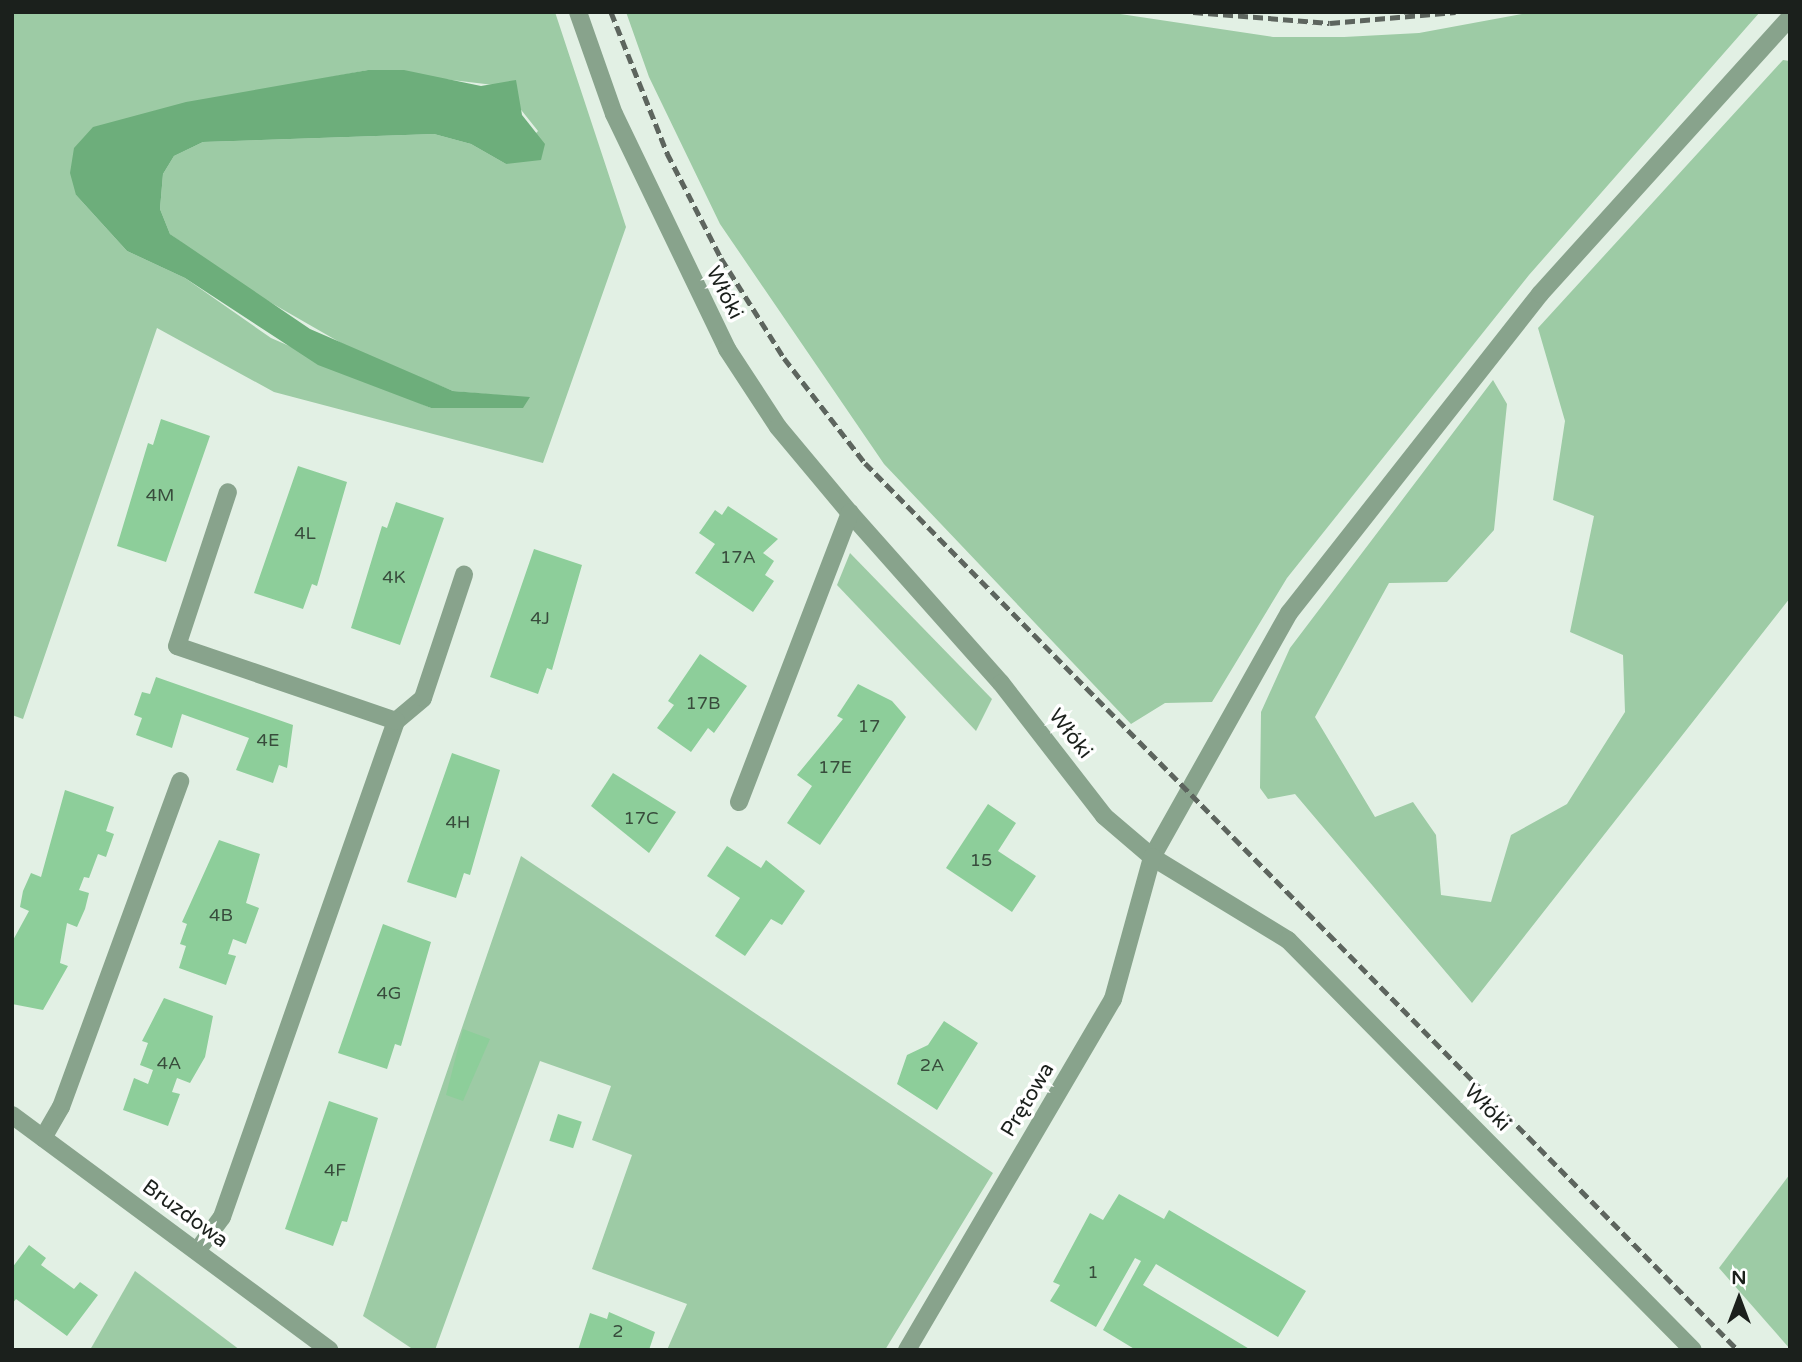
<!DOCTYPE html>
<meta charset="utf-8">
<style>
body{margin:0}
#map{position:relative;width:1802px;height:1362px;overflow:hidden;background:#e2f0e4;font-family:"Varela Round",sans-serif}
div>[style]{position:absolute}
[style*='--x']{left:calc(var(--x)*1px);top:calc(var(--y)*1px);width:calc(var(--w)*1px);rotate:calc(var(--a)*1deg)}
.green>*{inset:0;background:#9dcba5}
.water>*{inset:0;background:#6dae7b}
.building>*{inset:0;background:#8dce9a;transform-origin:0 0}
.service>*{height:18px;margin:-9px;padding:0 9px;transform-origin:9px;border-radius:9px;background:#88a38c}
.minor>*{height:18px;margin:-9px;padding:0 9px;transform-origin:9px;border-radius:9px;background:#88a38c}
.tertiary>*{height:18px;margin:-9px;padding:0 9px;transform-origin:9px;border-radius:9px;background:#88a38c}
.rail>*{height:5px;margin-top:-2.5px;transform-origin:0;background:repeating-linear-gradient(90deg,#5d655e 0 10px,transparent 0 15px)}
span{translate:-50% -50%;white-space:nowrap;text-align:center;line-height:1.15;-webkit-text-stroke:7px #fff;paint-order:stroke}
.number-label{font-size:18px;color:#384c3c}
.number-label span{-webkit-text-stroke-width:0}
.street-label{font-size:21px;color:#1b201c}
.frame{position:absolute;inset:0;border:14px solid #1b201c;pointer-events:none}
.north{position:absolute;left:1704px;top:1264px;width:70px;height:70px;-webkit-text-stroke:5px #fff;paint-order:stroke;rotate:0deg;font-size:19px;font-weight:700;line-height:28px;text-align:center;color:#1b201c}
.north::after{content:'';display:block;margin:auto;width:24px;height:32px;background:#1b201c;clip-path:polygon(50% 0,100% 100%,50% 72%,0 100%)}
</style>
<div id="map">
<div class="green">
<i style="clip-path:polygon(evenodd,12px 12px,555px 12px,626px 227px,543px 463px,274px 392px,157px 328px,23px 719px,12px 715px,12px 12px,368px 70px,502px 86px,538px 131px,506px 164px,471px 144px,434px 134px,203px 142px,174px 156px,163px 174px,160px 209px,170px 234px,235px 282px,355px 351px,453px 391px,529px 398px,431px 408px,271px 338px,185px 278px,127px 251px,76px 195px,139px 119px,155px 111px,368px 70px)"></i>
<i style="clip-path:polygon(626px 12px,1107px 12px,1273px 37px,1344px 37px,1419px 33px,1533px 12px,1760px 12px,1529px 275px,1287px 578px,1212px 702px,1165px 703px,1131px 724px,884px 464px,720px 224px,649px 77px)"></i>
<i style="clip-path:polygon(1783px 60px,1790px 61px,1790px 598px,1472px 1003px,1295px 794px,1268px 799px,1260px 788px,1261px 712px,1290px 648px,1493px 380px,1507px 404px,1494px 530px,1447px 582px,1389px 583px,1315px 717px,1375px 817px,1413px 802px,1436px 835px,1441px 895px,1491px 902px,1511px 835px,1567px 804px,1625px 712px,1623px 655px,1570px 632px,1594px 516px,1553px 500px,1565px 421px,1538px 328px)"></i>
<i style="clip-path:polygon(850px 553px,992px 699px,976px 731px,837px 585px)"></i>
<i style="clip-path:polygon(521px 856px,993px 1173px,885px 1350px,667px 1350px,687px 1304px,592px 1269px,632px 1155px,592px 1140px,611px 1086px,540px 1061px,435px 1350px,414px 1350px,363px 1316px)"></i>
<i style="clip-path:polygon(1790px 1174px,1790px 1349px,1719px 1268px)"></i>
<i style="clip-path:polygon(135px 1271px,240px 1350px,90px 1350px)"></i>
</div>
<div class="water">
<i style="clip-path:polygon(368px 70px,404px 70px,481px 86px,516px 80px,522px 115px,545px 144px,541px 160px,506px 164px,471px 144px,434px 134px,203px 142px,174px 156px,163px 174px,160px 209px,170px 234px,310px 329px,453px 391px,530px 397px,523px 408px,431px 408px,318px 365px,185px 278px,127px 251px,76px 195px,70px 173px,74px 148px,93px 127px,186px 102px)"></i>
</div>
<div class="building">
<i style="clip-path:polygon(161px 419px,210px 436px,166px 562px,117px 546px,148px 443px,153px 445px)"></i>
<i style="clip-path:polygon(298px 466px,347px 482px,317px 586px,312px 584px,303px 609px,254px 593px)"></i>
<i style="clip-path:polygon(396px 502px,444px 518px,400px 645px,351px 628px,382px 526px,387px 528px)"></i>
<i style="clip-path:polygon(728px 506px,778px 539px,763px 553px,774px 561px,765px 575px,774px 581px,753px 612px,695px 573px,715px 544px,699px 533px,715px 510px,722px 515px)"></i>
<i style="clip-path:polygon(534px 549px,582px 565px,552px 670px,547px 668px,538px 694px,490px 677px)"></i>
<i style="clip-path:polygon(700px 654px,747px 686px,714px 733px,708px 728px,691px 752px,657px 728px,674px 705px,668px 701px)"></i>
<i style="clip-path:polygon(156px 677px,293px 725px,287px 768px,279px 765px,273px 783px,236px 770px,249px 738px,182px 714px,172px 748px,136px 735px,142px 718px,134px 715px,142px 692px,150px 694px)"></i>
<i style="clip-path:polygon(858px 684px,892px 701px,906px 717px,820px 845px,787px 823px,812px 786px,797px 775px,843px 719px,837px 716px)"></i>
<i style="clip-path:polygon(452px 753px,500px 770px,470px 875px,464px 873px,456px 898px,407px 882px)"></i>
<i style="clip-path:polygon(613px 773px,676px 812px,649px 853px,591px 806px)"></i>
<i style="clip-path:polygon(65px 790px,114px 807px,106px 831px,114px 834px,106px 857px,98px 854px,89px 878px,84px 877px,79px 890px,89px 893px,85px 909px,77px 927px,67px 923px,60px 963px,68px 966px,43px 1010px,12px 1004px,12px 942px,29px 911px,20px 907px,23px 891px,31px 873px,41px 877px)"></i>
<i style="clip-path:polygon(988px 804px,1016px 823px,998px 851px,1036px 876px,1012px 912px,946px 868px)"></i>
<i style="clip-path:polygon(219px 840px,260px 854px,246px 903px,259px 908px,246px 944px,233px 939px,228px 954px,236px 956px,226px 985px,179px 968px,186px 946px,180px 944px,187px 924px,182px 922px)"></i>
<i style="clip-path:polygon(727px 846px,761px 868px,766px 860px,805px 891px,782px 925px,771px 919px,745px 956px,715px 936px,740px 898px,707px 876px)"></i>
<i style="clip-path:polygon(383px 924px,431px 942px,401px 1046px,395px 1044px,387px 1069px,338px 1053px)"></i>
<i style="clip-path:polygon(164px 998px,213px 1016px,205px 1057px,190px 1083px,177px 1078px,172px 1092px,180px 1094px,168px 1126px,123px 1110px,134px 1078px,148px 1084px,153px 1070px,140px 1065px,148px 1043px,142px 1041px)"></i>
<i style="clip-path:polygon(944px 1021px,978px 1043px,937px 1110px,897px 1084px,907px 1055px,928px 1045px)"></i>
<i style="clip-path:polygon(463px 1029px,490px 1039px,463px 1101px,446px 1095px)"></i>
<i style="clip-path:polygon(329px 1101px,378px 1118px,347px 1222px,342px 1221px,333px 1246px,285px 1229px)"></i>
<i style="left:558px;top:1114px;width:25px;height:28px;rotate:18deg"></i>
<i style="clip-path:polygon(1119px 1194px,1164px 1219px,1169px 1210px,1306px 1291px,1278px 1337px,1156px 1264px,1143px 1285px,1251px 1350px,1136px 1350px,1103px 1330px,1141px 1261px,1135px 1258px,1096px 1327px,1050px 1301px,1060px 1285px,1053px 1282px,1090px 1213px,1103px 1220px)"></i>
<i style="clip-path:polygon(29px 1245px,46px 1258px,41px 1265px,74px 1289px,80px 1282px,98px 1295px,67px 1336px,16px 1299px,12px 1304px,12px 1268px)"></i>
<i style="clip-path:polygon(609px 1312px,655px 1332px,649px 1350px,578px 1350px,590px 1313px,607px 1319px)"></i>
</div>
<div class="service">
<i style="--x:396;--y:721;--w:35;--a:-40"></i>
<i style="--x:423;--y:698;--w:130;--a:-71.6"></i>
<i style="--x:1152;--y:857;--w:280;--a:-60.7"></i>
<i style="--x:1289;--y:613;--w:406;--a:-51.8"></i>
<i style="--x:1540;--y:294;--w:373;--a:-47.9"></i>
<i style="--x:197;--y:1251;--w:42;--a:-53.7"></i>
<i style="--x:222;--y:1217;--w:526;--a:-70.67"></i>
<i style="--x:396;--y:721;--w:231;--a:-161.1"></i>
<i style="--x:177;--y:646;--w:162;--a:-71.7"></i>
</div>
<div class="minor">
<i style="--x:578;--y:12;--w:108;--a:70.6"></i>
<i style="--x:614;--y:114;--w:261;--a:64.3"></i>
<i style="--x:727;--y:349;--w:93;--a:56.8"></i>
<i style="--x:778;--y:427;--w:112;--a:50.1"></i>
<i style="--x:850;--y:513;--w:227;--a:48.4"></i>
<i style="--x:1001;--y:683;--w:168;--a:52.2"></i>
<i style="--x:1104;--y:816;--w:63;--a:40.5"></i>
<i style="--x:1152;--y:857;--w:159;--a:31.4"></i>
<i style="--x:1288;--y:940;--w:576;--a:45.35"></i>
<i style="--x:739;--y:802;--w:310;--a:-69"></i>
<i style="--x:43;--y:1138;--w:36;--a:-60"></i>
<i style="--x:61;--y:1107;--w:347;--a:-69.9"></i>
<i style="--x:907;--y:1350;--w:407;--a:-59.6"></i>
<i style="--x:1113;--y:999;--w:147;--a:-74.6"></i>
</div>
<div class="tertiary">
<i style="--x:12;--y:1115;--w:395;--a:36.5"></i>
</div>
<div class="rail">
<i style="--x:611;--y:12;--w:152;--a:68.3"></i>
<i style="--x:667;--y:153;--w:118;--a:62.8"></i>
<i style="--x:721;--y:258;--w:118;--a:57.8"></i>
<i style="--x:784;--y:358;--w:133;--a:52.4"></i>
<i style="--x:865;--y:463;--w:1245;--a:45.46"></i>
<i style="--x:1193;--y:12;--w:137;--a:4.6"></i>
<i style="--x:1330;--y:23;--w:126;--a:-5"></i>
</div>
<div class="number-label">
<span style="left:160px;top:495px">4M</span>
<span style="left:305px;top:533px">4L</span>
<span style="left:738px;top:557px">17A</span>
<span style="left:394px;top:577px">4K</span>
<span style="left:540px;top:618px">4J</span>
<span style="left:703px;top:703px">17B</span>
<span style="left:869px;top:726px">17</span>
<span style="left:268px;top:740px">4E</span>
<span style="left:835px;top:767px">17E</span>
<span style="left:641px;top:818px">17C</span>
<span style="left:458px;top:822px">4H</span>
<span style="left:981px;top:860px">15</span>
<span style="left:221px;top:915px">4B</span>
<span style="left:389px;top:993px">4G</span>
<span style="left:169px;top:1063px">4A</span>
<span style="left:932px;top:1065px">2A</span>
<span style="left:335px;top:1170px">4F</span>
<span style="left:1093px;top:1272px">1</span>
<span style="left:618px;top:1331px">2</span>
</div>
<div class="street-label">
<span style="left:724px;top:293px;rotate:63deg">Włóki</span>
<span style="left:1070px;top:734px;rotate:52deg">Włóki</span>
<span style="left:1028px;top:1100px;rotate:-59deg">Prętowa</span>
<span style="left:1487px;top:1108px;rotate:46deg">Włóki</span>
<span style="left:185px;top:1214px;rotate:36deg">Bruzdowa</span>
</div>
<div class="frame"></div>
<div class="north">N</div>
</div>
